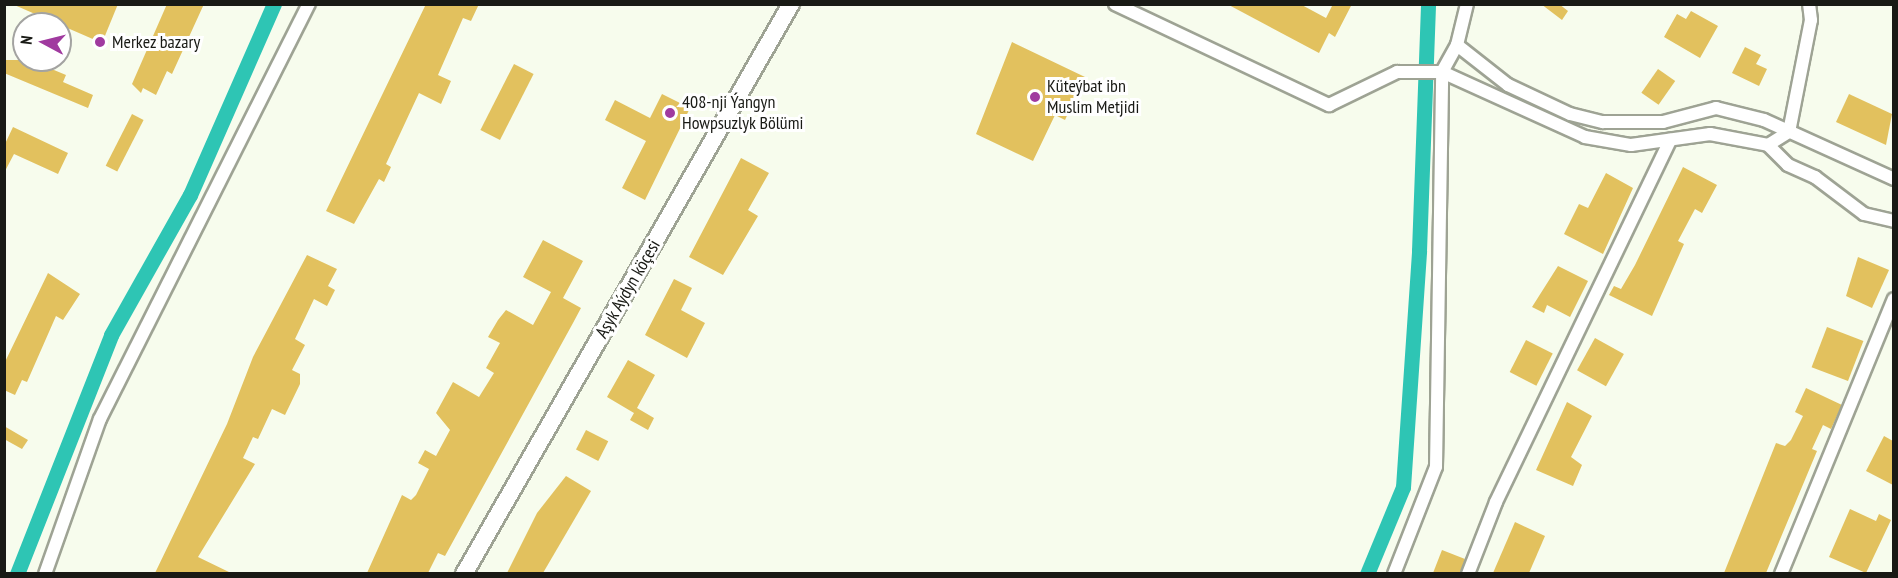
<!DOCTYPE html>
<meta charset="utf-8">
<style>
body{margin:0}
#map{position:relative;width:1898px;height:578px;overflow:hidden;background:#f7fced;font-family:"PT Sans Narrow",sans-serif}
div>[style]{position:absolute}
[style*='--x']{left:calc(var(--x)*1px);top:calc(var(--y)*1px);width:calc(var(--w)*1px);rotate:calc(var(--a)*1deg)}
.canal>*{height:15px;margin:-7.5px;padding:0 7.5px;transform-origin:7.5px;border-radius:7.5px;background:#2ec5b4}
.building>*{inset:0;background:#e2c15e;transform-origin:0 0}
.roads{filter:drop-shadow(2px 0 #9ea394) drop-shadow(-2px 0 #9ea394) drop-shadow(0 2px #9ea394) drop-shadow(0 -2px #9ea394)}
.minor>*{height:12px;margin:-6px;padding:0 6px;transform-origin:6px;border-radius:6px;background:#fff}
.secondary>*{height:16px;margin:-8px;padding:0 8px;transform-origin:8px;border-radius:8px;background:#fff}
.dots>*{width:16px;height:16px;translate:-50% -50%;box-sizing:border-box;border:3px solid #fff;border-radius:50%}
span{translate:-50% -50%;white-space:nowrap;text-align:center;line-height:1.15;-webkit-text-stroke:6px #fff;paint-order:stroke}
.poi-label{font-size:18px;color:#191a15}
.left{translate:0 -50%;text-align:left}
.street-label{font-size:18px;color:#191a15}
.frame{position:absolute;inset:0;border:6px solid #191a15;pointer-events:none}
.north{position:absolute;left:12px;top:12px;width:60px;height:60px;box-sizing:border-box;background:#fff;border:2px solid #a3a3a1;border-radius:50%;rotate:277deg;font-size:16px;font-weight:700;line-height:24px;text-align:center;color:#191a15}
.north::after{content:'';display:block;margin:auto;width:21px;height:27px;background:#a03a9f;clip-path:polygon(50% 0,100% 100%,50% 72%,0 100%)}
</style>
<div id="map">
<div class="canal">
<i style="--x:17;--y:574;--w:257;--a:-68.5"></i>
<i style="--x:111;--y:335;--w:161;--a:-60.6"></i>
<i style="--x:190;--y:195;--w:209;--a:-66.3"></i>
<i style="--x:1367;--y:574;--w:94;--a:-67.5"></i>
<i style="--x:1403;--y:487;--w:237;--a:-86.1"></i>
<i style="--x:1419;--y:251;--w:247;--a:-87.9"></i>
</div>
<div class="building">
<i style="clip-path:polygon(12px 4px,118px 4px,102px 43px)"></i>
<i style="clip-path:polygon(167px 4px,204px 4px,172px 74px,167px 71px,156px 95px,143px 88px,141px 93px,132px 84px)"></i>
<i style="clip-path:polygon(426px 4px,479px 4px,471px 21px,463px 18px,438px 75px,451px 81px,441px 104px,419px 93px,386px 164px,391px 167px,384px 182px,379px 179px,354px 224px,326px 211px)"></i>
<i style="clip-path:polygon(1227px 4px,1300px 4px,1326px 18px,1333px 4px,1352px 4px,1335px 37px,1329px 33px,1319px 53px)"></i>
<i style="clip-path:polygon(1541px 4px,1559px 4px,1568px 11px,1562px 20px)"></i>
<i style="clip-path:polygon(1691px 11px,1718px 26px,1700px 58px,1664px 37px,1677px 14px,1686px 19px)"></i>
<i style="clip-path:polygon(1012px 42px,1085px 77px,1065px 120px,1055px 115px,1033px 161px,976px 134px)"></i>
<i style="clip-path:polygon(1745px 47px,1761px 55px,1756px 64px,1767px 69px,1759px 86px,1732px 73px)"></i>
<i style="clip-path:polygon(4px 60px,30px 60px,66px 75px,63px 82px,93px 95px,88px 108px,4px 73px)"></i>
<i style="left:514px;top:64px;width:22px;height:74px;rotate:27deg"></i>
<i style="left:1658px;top:69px;width:21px;height:29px;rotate:35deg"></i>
<i style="clip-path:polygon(662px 94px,690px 108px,645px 200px,622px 188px,646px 141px,605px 120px,615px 100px,650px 118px)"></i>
<i style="clip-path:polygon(1849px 94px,1892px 114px,1886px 145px,1836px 122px)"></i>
<i style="left:132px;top:114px;width:13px;height:58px;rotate:27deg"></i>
<i style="clip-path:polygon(13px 127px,68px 153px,58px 174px,14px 154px,4px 173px,4px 146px)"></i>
<i style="clip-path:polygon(741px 158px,769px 173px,748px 210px,758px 216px,723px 275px,689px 257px)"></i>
<i style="clip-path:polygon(1683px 167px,1717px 185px,1702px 213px,1695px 209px,1678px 241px,1684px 244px,1652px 316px,1609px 295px,1614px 286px,1621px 289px,1635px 265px)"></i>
<i style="clip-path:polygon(1606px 173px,1633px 188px,1603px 254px,1564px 234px,1579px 204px,1588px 208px)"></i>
<i style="clip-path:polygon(543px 240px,583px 261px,563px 298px,581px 308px,573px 323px,445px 556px,438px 553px,428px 573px,367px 573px,402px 495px,411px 500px,416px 495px,429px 469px,418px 463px,425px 450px,436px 456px,450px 430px,436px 413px,453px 382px,479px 397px,494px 373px,486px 368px,500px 343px,488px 337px,498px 320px,506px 310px,533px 325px,551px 292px,523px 277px)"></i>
<i style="clip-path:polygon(307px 255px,337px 269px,328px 286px,335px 290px,327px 306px,314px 299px,295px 339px,305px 345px,292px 370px,300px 374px,300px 384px,285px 415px,272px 409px,258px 439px,253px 437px,243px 458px,255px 464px,198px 557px,231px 573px,155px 573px,227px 424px,253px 357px)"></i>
<i style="clip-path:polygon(1858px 257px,1889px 270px,1872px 308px,1846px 296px)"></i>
<i style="clip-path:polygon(1558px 266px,1588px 281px,1570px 317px,1547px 305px,1544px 313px,1532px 307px)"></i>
<i style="clip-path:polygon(48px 273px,80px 294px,63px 320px,56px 316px,27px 382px,22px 380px,15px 395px,4px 390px,4px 364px)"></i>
<i style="clip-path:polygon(674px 279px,692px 288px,681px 310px,705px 323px,687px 358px,645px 335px)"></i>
<i style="left:1827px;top:327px;width:39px;height:43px;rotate:21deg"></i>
<i style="left:1595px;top:338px;width:33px;height:37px;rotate:29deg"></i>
<i style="left:1526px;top:340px;width:30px;height:36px;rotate:27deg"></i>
<i style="clip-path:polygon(628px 360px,655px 375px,637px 408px,654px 418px,648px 430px,630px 420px,634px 413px,607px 397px)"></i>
<i style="clip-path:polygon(1806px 388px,1842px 405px,1831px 429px,1823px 425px,1812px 449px,1817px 451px,1766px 573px,1724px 573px,1776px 443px,1785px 446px,1791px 440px,1803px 416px,1795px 412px)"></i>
<i style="clip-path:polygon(1567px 402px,1592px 416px,1571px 457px,1582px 465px,1573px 486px,1536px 470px)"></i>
<i style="clip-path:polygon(4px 426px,28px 440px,22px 449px,4px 439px)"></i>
<i style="left:586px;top:430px;width:25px;height:22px;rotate:27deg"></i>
<i style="clip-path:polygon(1884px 436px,1893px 441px,1893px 485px,1866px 471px)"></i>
<i style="clip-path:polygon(566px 476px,591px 491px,543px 573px,507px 573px,537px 513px)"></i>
<i style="clip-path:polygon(1850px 509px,1876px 521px,1879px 514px,1891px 520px,1866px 573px,1829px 557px)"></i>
<i style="clip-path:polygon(1515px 522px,1545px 536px,1529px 573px,1493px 573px)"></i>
<i style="clip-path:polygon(1442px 550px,1465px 559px,1460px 573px,1433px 573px)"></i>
</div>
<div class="roads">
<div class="minor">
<i style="--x:1115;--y:4;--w:237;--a:25.3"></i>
<i style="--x:1329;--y:105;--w:76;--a:-25.9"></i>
<i style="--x:1397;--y:72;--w:45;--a:0"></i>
<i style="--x:1442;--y:72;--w:157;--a:24.4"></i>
<i style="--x:1585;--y:137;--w:47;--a:9.9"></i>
<i style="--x:1631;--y:145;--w:80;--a:-7.9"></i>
<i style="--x:1710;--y:134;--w:59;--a:10.7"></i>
<i style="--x:1768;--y:145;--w:25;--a:-32"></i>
<i style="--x:1789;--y:132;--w:114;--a:-78.9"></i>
<i style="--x:1811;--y:20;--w:16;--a:-97"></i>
<i style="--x:1457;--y:45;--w:65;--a:38.1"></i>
<i style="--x:1508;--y:85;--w:68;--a:25.1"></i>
<i style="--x:1570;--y:114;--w:34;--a:14"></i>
<i style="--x:1603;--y:122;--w:60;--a:0"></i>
<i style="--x:1663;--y:122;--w:55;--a:-14.8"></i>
<i style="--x:1716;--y:108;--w:49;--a:14"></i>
<i style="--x:1764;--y:120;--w:143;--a:24.4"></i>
<i style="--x:1768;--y:145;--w:28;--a:45"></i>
<i style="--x:1788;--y:165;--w:30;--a:24"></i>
<i style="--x:1815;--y:177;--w:61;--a:37.1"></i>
<i style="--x:1864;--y:214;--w:31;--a:13"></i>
<i style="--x:45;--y:574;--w:164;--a:-70.5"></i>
<i style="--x:100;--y:419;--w:465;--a:-63.3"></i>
<i style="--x:1394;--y:574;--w:115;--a:-68.6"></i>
<i style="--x:1436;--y:467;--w:395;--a:-89.1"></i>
<i style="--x:1442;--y:72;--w:31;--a:-61"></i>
<i style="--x:1457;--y:45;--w:42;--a:-76.3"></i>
<i style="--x:1468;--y:574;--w:77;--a:-68.7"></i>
<i style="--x:1496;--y:502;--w:402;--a:-64.3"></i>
<i style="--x:1781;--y:574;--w:297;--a:-67.7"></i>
</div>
<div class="secondary">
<i style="--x:464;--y:574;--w:657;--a:-60.16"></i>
</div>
</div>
<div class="dots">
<i style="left:100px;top:42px;background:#a03a9f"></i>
<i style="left:1035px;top:97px;background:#a03a9f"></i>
<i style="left:670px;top:113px;background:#a03a9f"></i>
</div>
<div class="poi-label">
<span class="left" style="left:112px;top:42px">Merkez bazary</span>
<span class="left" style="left:1047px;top:97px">Küteýbat ibn<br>Muslim Metjidi</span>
<span class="left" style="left:682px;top:113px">408-nji Ýangyn<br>Howpsuzlyk Bölümi</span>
</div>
<div class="street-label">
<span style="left:628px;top:289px;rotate:-60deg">Aşyk Aýdyn köçesi</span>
</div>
<div class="frame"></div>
<div class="north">N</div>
</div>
